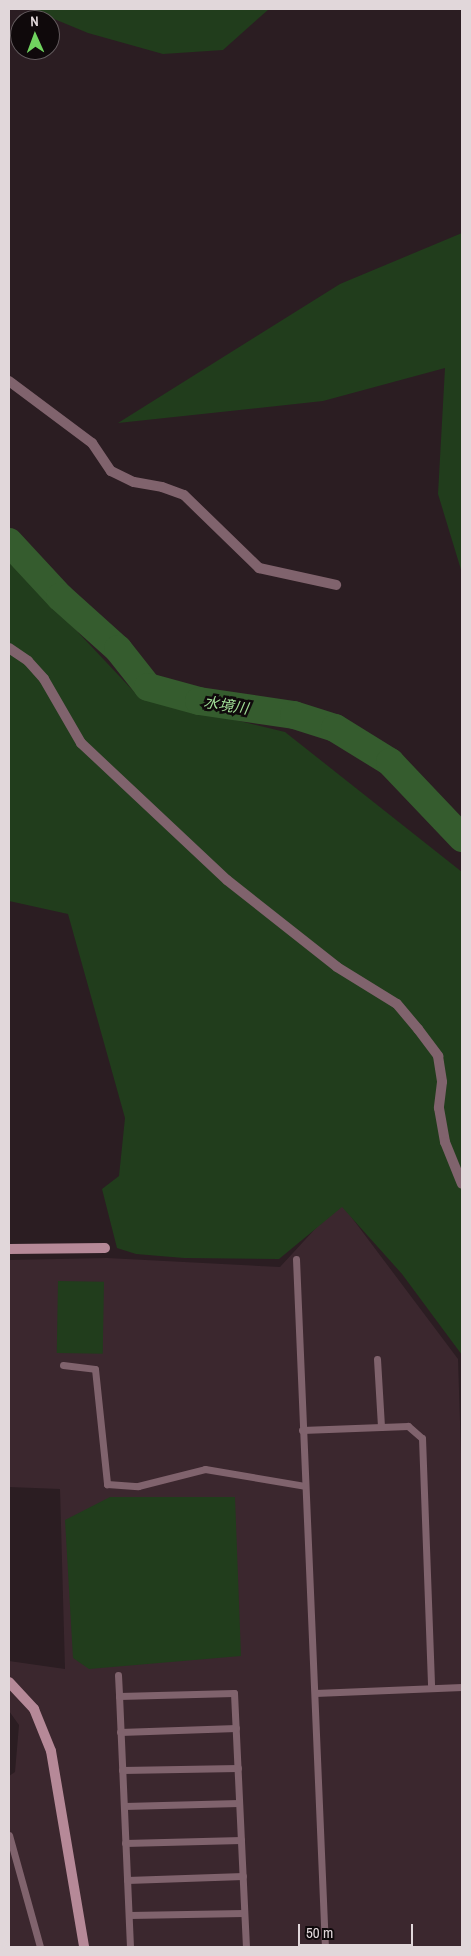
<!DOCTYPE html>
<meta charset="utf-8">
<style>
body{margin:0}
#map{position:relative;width:471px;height:1956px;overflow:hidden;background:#2b1d22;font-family:"Archivo Narrow","Noto Sans JP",sans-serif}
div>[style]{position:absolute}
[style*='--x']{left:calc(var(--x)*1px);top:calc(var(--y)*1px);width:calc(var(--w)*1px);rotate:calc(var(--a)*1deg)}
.built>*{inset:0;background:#3b272e}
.green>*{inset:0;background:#213d1c;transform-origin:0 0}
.river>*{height:28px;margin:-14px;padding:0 14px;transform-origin:14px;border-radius:14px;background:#355c2e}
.lane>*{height:7px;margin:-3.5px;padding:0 3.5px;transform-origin:3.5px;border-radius:3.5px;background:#80636d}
.street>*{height:10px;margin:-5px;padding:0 5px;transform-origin:5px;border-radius:5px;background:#80636d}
.secondary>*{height:10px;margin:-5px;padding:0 5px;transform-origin:5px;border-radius:5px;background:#b68998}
span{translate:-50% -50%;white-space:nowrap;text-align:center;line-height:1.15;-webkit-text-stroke:5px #0f090b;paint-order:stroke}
.water-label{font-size:15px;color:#a0dd96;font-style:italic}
.frame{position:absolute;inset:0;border:10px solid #e1d7da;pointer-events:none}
.north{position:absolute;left:10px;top:10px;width:50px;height:50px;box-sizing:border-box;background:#0f090b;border:1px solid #635b5e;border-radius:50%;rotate:358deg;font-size:14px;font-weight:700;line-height:20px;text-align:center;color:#e1d7da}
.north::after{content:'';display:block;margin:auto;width:18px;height:22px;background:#70d35f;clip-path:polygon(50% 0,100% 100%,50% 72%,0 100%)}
.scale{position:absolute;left:298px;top:1924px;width:115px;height:22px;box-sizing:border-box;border:2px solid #e1d7da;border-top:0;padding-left:6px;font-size:15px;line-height:18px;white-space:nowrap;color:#e1d7da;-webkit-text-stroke:4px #0f090b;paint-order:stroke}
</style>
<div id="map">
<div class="built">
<i style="clip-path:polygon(340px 1202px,458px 1359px,462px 1485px,462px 1947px,9px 1947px,9px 1776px,15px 1772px,19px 1725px,9px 1711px,9px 1661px,65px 1669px,60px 1489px,9px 1487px,9px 1260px,107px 1258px,280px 1267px)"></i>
</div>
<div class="green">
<i style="clip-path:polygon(30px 9px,269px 9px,223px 50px,163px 54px,88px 33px)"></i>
<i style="clip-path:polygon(462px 233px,462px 573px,438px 494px,445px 368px,323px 401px,118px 423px,340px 284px)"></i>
<i style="clip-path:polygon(9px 559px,139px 697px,285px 732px,462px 872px,462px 1355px,402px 1274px,342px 1207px,279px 1259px,184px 1258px,136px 1254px,117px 1248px,102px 1189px,119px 1176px,125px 1118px,68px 914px,9px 901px)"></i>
<i style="left:58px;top:1281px;width:46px;height:72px;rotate:1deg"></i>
<i style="clip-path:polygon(110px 1497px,235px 1497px,241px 1656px,89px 1669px,73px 1658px,65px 1520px)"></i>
</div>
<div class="river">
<i style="--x:9;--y:542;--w:75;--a:47.2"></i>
<i style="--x:60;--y:597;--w:78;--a:41.9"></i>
<i style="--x:118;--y:649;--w:48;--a:51.7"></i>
<i style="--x:148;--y:687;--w:53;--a:15.4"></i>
<i style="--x:199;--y:701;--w:96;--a:8.4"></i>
<i style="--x:294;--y:715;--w:43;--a:17.6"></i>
<i style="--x:335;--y:728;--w:65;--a:31.7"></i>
<i style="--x:390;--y:762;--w:105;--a:46.5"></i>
</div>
<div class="lane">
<i style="--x:296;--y:1259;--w:689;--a:87.59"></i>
<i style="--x:377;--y:1359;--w:68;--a:86.6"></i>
<i style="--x:63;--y:1365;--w:32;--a:7"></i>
<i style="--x:95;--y:1369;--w:116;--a:84"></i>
<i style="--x:107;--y:1484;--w:31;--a:4"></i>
<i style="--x:138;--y:1486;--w:69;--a:-14.2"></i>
<i style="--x:205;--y:1469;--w:101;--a:9.6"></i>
<i style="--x:302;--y:1430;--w:106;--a:-2.2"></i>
<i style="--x:408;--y:1426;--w:18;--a:41"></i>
<i style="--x:422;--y:1438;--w:250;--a:87.9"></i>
<i style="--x:118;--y:1675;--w:21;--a:87"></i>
<i style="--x:315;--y:1693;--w:147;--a:-2.3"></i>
<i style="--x:120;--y:1732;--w:116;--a:-2"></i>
<i style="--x:122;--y:1770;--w:116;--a:-1"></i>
<i style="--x:124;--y:1806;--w:115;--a:-1.5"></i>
<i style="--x:9;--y:1835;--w:116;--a:74.5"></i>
<i style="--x:125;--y:1843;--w:116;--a:-1.5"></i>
<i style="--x:127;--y:1880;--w:116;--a:-2"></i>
<i style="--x:129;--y:1915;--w:115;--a:-1"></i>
<i style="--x:130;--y:1947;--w:251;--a:-92.5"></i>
<i style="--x:119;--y:1696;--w:115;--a:-1.5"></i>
<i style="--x:234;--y:1693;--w:254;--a:87.3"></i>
</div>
<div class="street">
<i style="--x:9;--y:381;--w:104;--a:36.8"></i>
<i style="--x:92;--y:443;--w:34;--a:56"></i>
<i style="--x:111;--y:471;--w:25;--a:26"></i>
<i style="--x:134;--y:482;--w:28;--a:10"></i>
<i style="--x:162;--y:487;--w:23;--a:20"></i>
<i style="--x:184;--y:495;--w:105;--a:44.2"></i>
<i style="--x:259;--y:568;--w:79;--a:12.4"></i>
<i style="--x:9;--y:648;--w:23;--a:34"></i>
<i style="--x:28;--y:661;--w:24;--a:48"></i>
<i style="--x:44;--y:679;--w:74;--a:60"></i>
<i style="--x:81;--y:743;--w:200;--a:43.2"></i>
<i style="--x:227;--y:880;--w:140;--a:38.3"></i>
<i style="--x:337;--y:967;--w:70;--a:31.7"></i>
<i style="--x:397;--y:1004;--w:33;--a:50"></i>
<i style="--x:418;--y:1029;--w:34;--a:53"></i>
<i style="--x:438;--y:1056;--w:26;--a:81"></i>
<i style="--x:442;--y:1082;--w:26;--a:97"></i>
<i style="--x:439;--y:1108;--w:35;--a:80"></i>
<i style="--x:445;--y:1142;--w:45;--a:68"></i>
</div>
<div class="secondary">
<i style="--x:9;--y:1249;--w:96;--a:-0.6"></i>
<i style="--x:9;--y:1682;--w:37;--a:47"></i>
<i style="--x:34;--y:1709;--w:45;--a:68"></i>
<i style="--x:51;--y:1751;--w:199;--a:80.4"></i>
</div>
<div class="water-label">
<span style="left:226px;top:705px;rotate:9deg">水境川</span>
</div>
<div class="frame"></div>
<div class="north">N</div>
<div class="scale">50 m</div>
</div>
